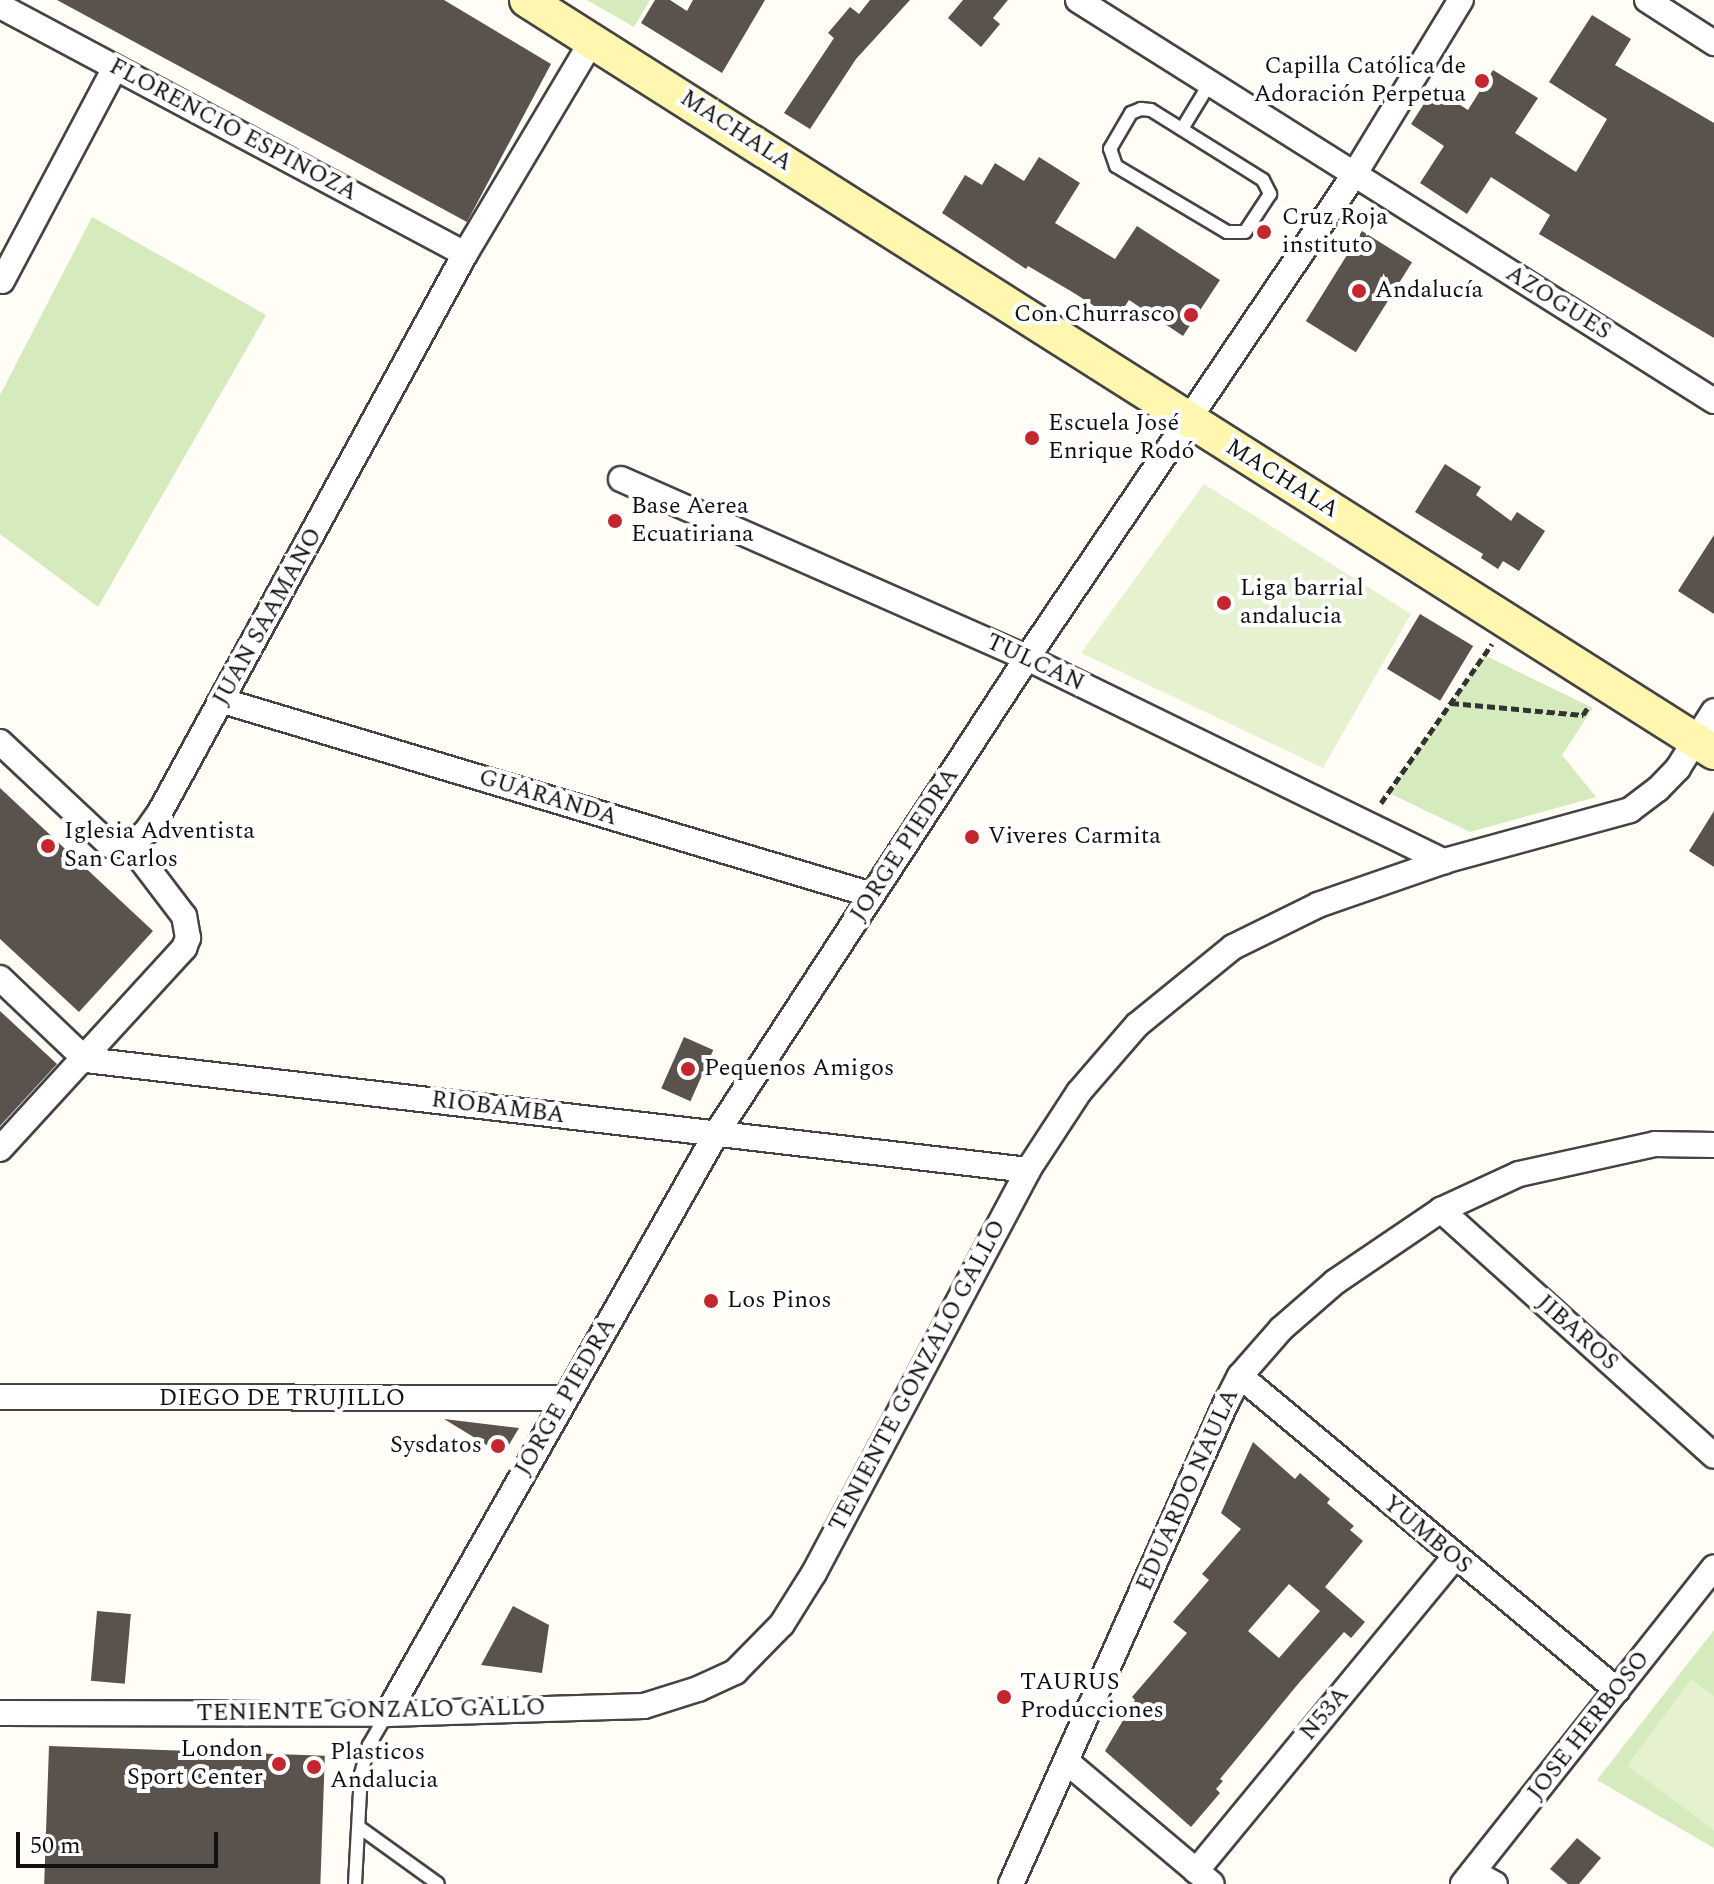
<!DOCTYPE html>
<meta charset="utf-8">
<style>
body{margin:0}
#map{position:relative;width:1714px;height:1884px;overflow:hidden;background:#fffdf5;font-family:Spectral,serif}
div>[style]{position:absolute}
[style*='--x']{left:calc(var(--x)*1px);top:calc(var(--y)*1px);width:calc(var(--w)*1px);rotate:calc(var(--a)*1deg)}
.green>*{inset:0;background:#d5ebbd}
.pitch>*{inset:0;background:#e6f2cf}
.building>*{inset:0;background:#5a524d;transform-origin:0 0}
.path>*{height:5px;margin-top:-2.5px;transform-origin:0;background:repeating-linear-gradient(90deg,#333 0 8px,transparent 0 12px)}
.roads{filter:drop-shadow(2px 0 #444) drop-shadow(-2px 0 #444) drop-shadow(0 2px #444) drop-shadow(0 -2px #444)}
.service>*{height:12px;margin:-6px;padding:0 6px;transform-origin:6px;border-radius:6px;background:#fff}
.minor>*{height:24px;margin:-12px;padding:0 12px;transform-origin:12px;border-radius:12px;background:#fff}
.secondary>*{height:34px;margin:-17px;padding:0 17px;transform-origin:17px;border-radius:17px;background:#fff6b0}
.dots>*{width:22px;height:22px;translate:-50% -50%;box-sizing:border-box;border:4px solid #fff;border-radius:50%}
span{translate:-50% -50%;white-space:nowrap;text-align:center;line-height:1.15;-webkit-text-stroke:8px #fff;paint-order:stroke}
.poi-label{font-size:24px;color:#111}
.right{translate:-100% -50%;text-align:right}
.left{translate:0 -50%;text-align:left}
.street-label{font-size:24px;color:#111}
.scale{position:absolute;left:16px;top:1832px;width:202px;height:36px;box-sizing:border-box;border:4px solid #111;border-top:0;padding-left:10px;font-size:24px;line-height:28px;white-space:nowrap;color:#111;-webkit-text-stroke:6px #fff;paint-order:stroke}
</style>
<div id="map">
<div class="green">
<i style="clip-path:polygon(587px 0,650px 0,634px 27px)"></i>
<i style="clip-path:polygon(92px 217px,266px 315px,98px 607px,0 534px,0 395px)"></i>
<i style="clip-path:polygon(1484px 655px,1593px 708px,1562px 755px,1596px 797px,1470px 832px,1389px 793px)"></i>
<i style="clip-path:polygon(1714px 1630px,1714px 1848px,1597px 1780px)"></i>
</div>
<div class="pitch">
<i style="clip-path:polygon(1204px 484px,1411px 614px,1323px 768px,1081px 653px)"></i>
<i style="clip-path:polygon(1691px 1679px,1714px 1696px,1714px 1830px,1627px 1766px)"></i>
</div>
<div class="building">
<i style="clip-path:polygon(57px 0,444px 0,551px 64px,467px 222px)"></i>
<i style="clip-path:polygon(655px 0,670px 0,687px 11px,693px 0,765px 0,722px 73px,641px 23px)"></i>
<i style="clip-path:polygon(870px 0,910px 0,856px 59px,810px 129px,784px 113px,834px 38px,828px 33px,850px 7px,859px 14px)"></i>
<i style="clip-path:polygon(963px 0,1008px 0,993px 18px,1000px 24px,981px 47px,948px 18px)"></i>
<i style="clip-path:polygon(1592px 15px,1631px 39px,1615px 65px,1714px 123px,1714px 338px,1539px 234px,1550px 215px,1491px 177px,1467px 214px,1420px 183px,1444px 146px,1411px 124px,1434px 88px,1468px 110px,1493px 70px,1538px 98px,1515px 133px,1576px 172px,1607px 119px,1549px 82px)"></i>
<i style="clip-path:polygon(1039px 157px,1080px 183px,1055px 223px,1115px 259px,1137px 226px,1220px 280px,1183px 336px,1129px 300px,1116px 320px,1074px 293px,1028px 266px,1026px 269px,942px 213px,965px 175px,982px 185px,995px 163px,1024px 181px)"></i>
<i style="left:1362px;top:231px;width:59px;height:106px;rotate:32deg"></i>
<i style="clip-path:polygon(1445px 464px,1481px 487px,1476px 495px,1511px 521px,1517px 512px,1545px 531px,1519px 571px,1503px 561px,1498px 569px,1481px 558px,1483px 554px,1415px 512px)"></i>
<i style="clip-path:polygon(1714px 535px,1714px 614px,1678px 591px)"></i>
<i style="left:1420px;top:614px;width:62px;height:64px;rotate:31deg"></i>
<i style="clip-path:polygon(0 788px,153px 931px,79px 1012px,0 939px)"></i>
<i style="clip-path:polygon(1714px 811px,1714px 867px,1689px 851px)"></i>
<i style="clip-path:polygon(0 1011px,57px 1064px,0 1126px)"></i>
<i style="left:684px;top:1037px;width:32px;height:56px;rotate:24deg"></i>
<i style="clip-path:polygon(444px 1419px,519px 1428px,503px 1455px)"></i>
<i style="clip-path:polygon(evenodd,1253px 1442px,1295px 1479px,1300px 1473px,1330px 1499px,1327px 1503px,1354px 1526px,1350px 1530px,1363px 1541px,1325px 1587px,1365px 1622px,1351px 1638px,1344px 1632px,1298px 1684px,1220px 1779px,1223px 1781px,1216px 1789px,1220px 1793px,1191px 1827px,1105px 1751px,1135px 1700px,1132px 1697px,1187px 1633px,1173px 1622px,1209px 1580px,1202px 1574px,1241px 1529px,1221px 1513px,1253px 1442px,1289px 1584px,1320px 1611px,1279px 1658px,1248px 1631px,1289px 1584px)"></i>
<i style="clip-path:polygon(513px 1606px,549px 1625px,542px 1673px,481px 1665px)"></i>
<i style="left:97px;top:1611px;width:34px;height:70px;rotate:5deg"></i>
<i style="left:49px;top:1746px;width:276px;height:138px;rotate:2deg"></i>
<i style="clip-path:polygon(1577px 1838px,1601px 1858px,1579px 1884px,1568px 1884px,1550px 1869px)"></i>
</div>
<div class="path">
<i style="--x:1451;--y:703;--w:133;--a:5.2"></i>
<i style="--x:1583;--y:715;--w:9;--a:-58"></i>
<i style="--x:1381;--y:803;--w:194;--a:-55.1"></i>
</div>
<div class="roads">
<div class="service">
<i style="--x:1141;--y:109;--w:10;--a:6"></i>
<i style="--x:1151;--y:110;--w:132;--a:32"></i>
<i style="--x:1263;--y:180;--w:16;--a:63"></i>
<i style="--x:1270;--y:194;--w:45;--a:123.3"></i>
<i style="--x:1245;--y:232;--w:18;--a:180"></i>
<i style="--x:1227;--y:232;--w:129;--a:-149.3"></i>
<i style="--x:1116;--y:166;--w:18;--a:-109"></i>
<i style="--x:1110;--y:149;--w:42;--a:-59.7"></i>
<i style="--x:1131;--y:113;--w:11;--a:-22"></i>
<i style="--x:1182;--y:129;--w:54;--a:-58.7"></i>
<i style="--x:359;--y:1827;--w:97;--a:35.8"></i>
<i style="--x:355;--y:1884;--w:110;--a:-86.9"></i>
<i style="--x:361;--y:1774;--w:30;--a:-75"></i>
<i style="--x:369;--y:1745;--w:36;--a:-60"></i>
</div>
<div class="minor">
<i style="--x:1078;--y:0;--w:752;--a:32.23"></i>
<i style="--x:1647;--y:0;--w:80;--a:32.7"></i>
<i style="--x:0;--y:6;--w:527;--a:28.07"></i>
<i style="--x:2;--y:281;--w:241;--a:-62.1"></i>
<i style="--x:621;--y:479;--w:444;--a:23.8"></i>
<i style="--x:1027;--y:658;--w:464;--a:26"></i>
<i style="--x:223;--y:701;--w:677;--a:16.64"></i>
<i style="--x:0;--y:742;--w:151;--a:43.1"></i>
<i style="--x:110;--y:845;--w:20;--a:0"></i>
<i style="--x:130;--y:845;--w:21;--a:-39"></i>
<i style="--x:146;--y:832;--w:24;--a:-55"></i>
<i style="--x:160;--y:812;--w:636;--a:-61.34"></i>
<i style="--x:465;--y:254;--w:250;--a:-59.2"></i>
<i style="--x:0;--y:978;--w:119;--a:43.6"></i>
<i style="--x:86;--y:1060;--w:948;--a:6.66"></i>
<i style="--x:0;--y:1149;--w:273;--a:-47.5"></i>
<i style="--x:184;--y:948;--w:11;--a:-68"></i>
<i style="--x:188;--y:938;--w:22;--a:-100"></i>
<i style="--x:184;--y:916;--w:89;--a:-127.3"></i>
<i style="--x:1441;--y:1210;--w:367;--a:42"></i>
<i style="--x:1240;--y:1376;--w:491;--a:39.8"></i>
<i style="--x:0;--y:1397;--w:564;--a:0.1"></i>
<i style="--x:0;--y:1713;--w:387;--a:0.1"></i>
<i style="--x:387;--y:1714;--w:257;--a:-1.8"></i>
<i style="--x:644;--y:1706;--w:57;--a:-17.5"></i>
<i style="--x:698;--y:1689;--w:41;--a:-24.7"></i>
<i style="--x:735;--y:1672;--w:67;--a:-45.6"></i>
<i style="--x:782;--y:1624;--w:60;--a:-57.9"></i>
<i style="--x:814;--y:1573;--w:456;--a:-62"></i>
<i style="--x:1028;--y:1170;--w:93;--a:-56.8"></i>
<i style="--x:1079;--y:1092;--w:89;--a:-49.1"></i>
<i style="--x:1137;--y:1025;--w:124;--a:-39.1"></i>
<i style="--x:1233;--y:947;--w:95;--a:-26.3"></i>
<i style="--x:1318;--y:905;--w:133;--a:-19.2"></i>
<i style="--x:1444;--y:861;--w:193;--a:-15.3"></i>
<i style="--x:1630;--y:810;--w:35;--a:-37"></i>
<i style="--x:1658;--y:789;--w:29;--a:-46"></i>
<i style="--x:1678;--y:768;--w:67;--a:-57.7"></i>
<i style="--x:387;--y:1714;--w:667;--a:-60.44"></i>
<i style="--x:716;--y:1134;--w:569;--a:-56.84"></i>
<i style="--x:1027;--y:658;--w:583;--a:-55.9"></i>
<i style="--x:1354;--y:175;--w:205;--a:-58.6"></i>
<i style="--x:1067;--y:1762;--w:189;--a:40.1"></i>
<i style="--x:1196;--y:1871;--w:406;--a:-50.5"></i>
<i style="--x:1473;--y:1872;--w:25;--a:29"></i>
<i style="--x:1011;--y:1884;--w:527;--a:-65.92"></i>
<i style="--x:1226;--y:1403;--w:30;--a:-63"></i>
<i style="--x:1240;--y:1376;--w:62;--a:-48.9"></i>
<i style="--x:1281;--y:1329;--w:72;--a:-41"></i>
<i style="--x:1335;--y:1282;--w:128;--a:-34.2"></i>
<i style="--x:1441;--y:1210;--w:86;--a:-24.8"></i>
<i style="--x:1519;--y:1174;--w:139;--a:-12.4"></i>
<i style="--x:1655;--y:1144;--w:59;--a:1"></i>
<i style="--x:1463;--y:1884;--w:404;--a:-51.6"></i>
</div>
<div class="secondary">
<i style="--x:527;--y:0;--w:1405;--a:32.36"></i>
</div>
</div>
<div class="dots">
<i style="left:1482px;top:81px;background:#c4262e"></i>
<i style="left:1264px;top:232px;background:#c4262e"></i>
<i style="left:1359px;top:291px;background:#c4262e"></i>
<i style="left:1191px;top:315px;background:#c4262e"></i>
<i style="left:1032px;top:438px;background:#c4262e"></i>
<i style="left:615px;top:521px;background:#c4262e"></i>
<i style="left:1224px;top:603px;background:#c4262e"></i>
<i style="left:972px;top:837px;background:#c4262e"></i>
<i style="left:48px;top:846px;background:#c4262e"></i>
<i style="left:688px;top:1069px;background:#c4262e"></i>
<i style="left:711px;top:1301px;background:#c4262e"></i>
<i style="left:498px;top:1446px;background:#c4262e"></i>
<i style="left:1004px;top:1697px;background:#c4262e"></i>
<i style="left:279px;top:1764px;background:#c4262e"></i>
<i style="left:314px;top:1767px;background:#c4262e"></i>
</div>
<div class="poi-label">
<span class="right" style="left:1466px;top:81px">Capilla Católica de<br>Adoración Perpetua</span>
<span class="left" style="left:1282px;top:232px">Cruz Roja<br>instituto</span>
<span class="left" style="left:1375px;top:291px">Andalucía</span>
<span class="right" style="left:1175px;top:315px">Con Churrasco</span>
<span class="left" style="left:1048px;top:438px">Escuela José<br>Enrique Rodó</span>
<span class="left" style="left:631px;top:521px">Base Aerea<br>Ecuatiriana</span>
<span class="left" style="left:1240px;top:603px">Liga barrial<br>andalucia</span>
<span class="left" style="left:64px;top:846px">Iglesia Adventista<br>San Carlos</span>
<span class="left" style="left:988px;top:837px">Viveres Carmita</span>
<span class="left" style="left:704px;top:1069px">Pequenos Amigos</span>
<span class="left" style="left:727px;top:1301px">Los Pinos</span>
<span class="right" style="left:482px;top:1446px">Sysdatos</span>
<span class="left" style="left:1020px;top:1697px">TAURUS<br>Producciones</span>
<span class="right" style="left:263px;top:1764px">London<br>Sport Center</span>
<span class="left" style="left:330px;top:1767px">Plasticos<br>Andalucia</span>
</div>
<div class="street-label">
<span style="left:233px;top:130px;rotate:28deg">FLORENCIO ESPINOZA</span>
<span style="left:736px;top:131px;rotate:33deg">MACHALA</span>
<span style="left:1558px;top:303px;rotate:32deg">AZOGUES</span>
<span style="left:1282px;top:479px;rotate:32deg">MACHALA</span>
<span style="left:268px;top:617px;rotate:-61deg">JUAN SAAMANO</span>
<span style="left:1035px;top:663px;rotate:25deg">TULCAN</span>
<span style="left:548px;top:798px;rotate:17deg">GUARANDA</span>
<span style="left:905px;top:845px;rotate:-57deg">JORGE PIEDRA</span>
<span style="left:498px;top:1108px;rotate:7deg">RIOBAMBA</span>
<span style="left:1577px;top:1333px;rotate:42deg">JIBAROS</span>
<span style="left:918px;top:1376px;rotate:-62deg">TENIENTE GONZALO GALLO</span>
<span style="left:566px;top:1397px;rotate:-60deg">JORGE PIEDRA</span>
<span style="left:282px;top:1399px">DIEGO DE TRUJILLO</span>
<span style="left:1188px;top:1490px;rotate:-66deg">EDUARDO NAULA</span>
<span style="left:1427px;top:1535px;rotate:40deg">YUMBOS</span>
<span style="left:371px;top:1711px;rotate:-1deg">TENIENTE GONZALO GALLO</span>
<span style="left:1325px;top:1714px;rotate:-50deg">N53A</span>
<span style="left:1589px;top:1726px;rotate:-52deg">JOSE HERBOSO</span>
</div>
<div class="scale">50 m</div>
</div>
